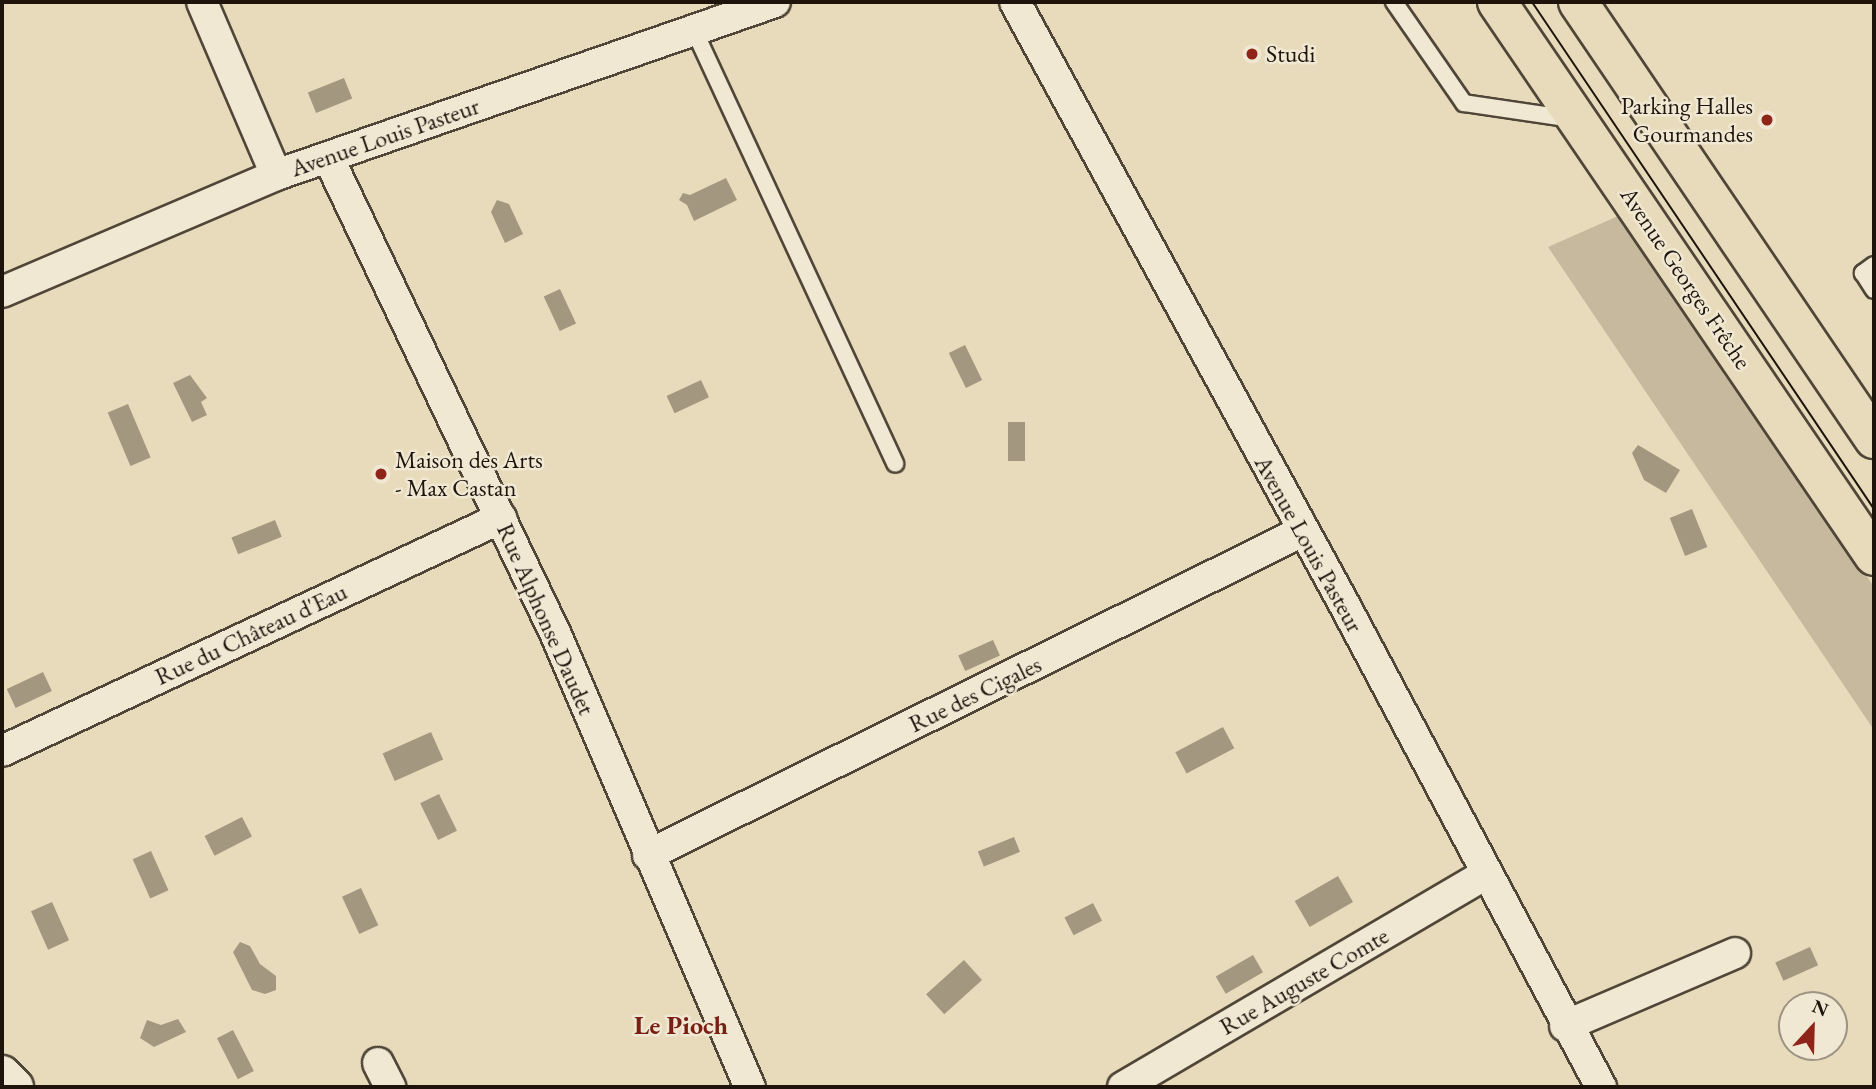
<!DOCTYPE html>
<meta charset="utf-8">
<style>
body{margin:0}
#map{position:relative;width:1876px;height:1089px;overflow:hidden;background:#e8dbbb;font-family:"EB Garamond",serif}
div>[style]{position:absolute}
[style*='--x']{left:calc(var(--x)*1px);top:calc(var(--y)*1px);width:calc(var(--w)*1px);rotate:calc(var(--a)*1deg)}
.green>*{inset:0;background:#c6b99d}
.water>*{inset:0;background:#a39780;transform-origin:0 0}
.roads{filter:drop-shadow(2px 0 #504638) drop-shadow(-2px 0 #504638) drop-shadow(0 2px #504638) drop-shadow(0 -2px #504638)}
.lane>*{height:16px;margin:-8px;padding:0 8px;transform-origin:8px;border-radius:8px;background:#f0e8d3}
.street>*{height:30px;margin:-15px;padding:0 15px;transform-origin:15px;border-radius:15px;background:#f0e8d3}
.secondary>*{height:38px;margin:-19px;padding:0 19px;transform-origin:19px;border-radius:19px;background:#f0e8d3}
.primary>*{height:38px;margin:-19px;padding:0 19px;transform-origin:19px;border-radius:19px;background:#e8dbbb}
.tram>*{height:2px;margin:-1px;padding:0 1px;transform-origin:1px;border-radius:1px;background:#1e140c}
.dots>*{width:19px;height:19px;translate:-50% -50%;box-sizing:border-box;border:4px solid #f0e8d3;border-radius:50%}
span{translate:-50% -50%;white-space:nowrap;text-align:center;line-height:1.15;-webkit-text-stroke:5px #f0e8d3;paint-order:stroke}
.poi-label{font-size:24px;color:#1e140c}
.left{translate:0 -50%;text-align:left}
.right{translate:-100% -50%;text-align:right}
.street-label{font-size:24px;color:#1e140c}
.neighbourhood-label{font-size:26px;color:#7a1f14;font-weight:700}
.frame{position:absolute;inset:0;border:4px solid #1e140c;pointer-events:none}
.north{position:absolute;left:1778px;top:991px;width:70px;height:70px;box-sizing:border-box;background:#f0e8d3;border:2px solid #9c9383;border-radius:50%;rotate:22deg;font-size:19px;font-weight:700;line-height:28px;text-align:center;color:#1e140c}
.north::after{content:'';display:block;margin:auto;width:24px;height:32px;background:#8f2418;clip-path:polygon(50% 0,100% 100%,50% 72%,0 100%)}
</style>
<div id="map">
<div class="green">
<i style="clip-path:polygon(1625px 213px,1874px 587px,1874px 730px,1548px 247px)"></i>
</div>
<div class="water">
<i style="left:344px;top:78px;width:22px;height:39px;rotate:68deg"></i>
<i style="clip-path:polygon(726px 178px,737px 200px,694px 221px,687px 205px,679px 200px,683px 193px,690px 195px)"></i>
<i style="clip-path:polygon(497px 200px,509px 204px,523px 234px,505px 243px,491px 212px)"></i>
<i style="left:560px;top:289px;width:38px;height:18px;rotate:65deg"></i>
<i style="left:965px;top:345px;width:39px;height:18px;rotate:64deg"></i>
<i style="clip-path:polygon(190px 375px,207px 398px,201px 402px,207px 415px,192px 422px,173px 383px)"></i>
<i style="left:701px;top:380px;width:19px;height:38px;rotate:65deg"></i>
<i style="left:128px;top:404px;width:58px;height:22px;rotate:67deg"></i>
<i style="left:1008px;top:422px;width:17px;height:39px"></i>
<i style="clip-path:polygon(1638px 445px,1680px 470px,1666px 493px,1644px 480px,1632px 453px)"></i>
<i style="left:1692px;top:509px;width:41px;height:24px;rotate:68deg"></i>
<i style="left:275px;top:520px;width:18px;height:47px;rotate:68deg"></i>
<i style="left:993px;top:640px;width:17px;height:38px;rotate:66deg"></i>
<i style="left:43px;top:672px;width:21px;height:40px;rotate:65deg"></i>
<i style="left:1223px;top:727px;width:24px;height:54px;rotate:62deg"></i>
<i style="left:431px;top:732px;width:30px;height:53px;rotate:66deg"></i>
<i style="left:439px;top:794px;width:41px;height:21px;rotate:64deg"></i>
<i style="left:242px;top:817px;width:22px;height:42px;rotate:63deg"></i>
<i style="left:1014px;top:837px;width:16px;height:39px;rotate:68deg"></i>
<i style="left:151px;top:851px;width:43px;height:20px;rotate:66deg"></i>
<i style="left:1338px;top:876px;width:30px;height:50px;rotate:60deg"></i>
<i style="left:361px;top:888px;width:41px;height:21px;rotate:65deg"></i>
<i style="left:52px;top:902px;width:42px;height:23px;rotate:66deg"></i>
<i style="left:1093px;top:903px;width:20px;height:32px;rotate:63deg"></i>
<i style="clip-path:polygon(240px 942px,250px 946px,260px 964px,276px 976px,276px 990px,265px 994px,252px 990px,233px 952px)"></i>
<i style="left:1810px;top:947px;width:20px;height:38px;rotate:66deg"></i>
<i style="left:1253px;top:955px;width:20px;height:43px;rotate:60deg"></i>
<i style="left:964px;top:960px;width:27px;height:51px;rotate:48deg"></i>
<i style="clip-path:polygon(178px 1019px,186px 1032px,154px 1047px,140px 1038px,147px 1020px,161px 1025px)"></i>
<i style="left:233px;top:1030px;width:46px;height:18px;rotate:63deg"></i>
</div>
<div class="roads">
<div class="lane">
<i style="--x:1394;--y:2;--w:123;--a:55.3"></i>
<i style="--x:1464;--y:103;--w:109;--a:8.4"></i>
<i style="--x:694;--y:30;--w:478;--a:65.1"></i>
<i style="--x:1874;--y:265;--w:14;--a:144"></i>
<i style="--x:1863;--y:273;--w:20;--a:57"></i>
</div>
<div class="street">
<i style="--x:202;--y:2;--w:188;--a:66.8"></i>
<i style="--x:1015;--y:2;--w:686;--a:61.34"></i>
<i style="--x:1344;--y:604;--w:547;--a:61.98"></i>
<i style="--x:328;--y:157;--w:530;--a:64.5"></i>
<i style="--x:556;--y:635;--w:492;--a:66.8"></i>
<i style="--x:2;--y:292;--w:298;--a:-23.1"></i>
<i style="--x:276;--y:175;--w:528;--a:-19.12"></i>
<i style="--x:2;--y:751;--w:551;--a:-25.03"></i>
<i style="--x:648;--y:855;--w:729;--a:-26.32"></i>
<i style="--x:1565;--y:1026;--w:185;--a:-23.2"></i>
<i style="--x:378;--y:1063;--w:27;--a:63"></i>
<i style="--x:1123;--y:1087;--w:420;--a:-30.4"></i>
</div>
<div class="secondary">
<i style="--x:2;--y:1075;--w:17;--a:45"></i>
</div>
<div class="primary">
<i style="--x:1497;--y:2;--w:670;--a:55.76"></i>
<i style="--x:1578;--y:2;--w:528;--a:55.89"></i>
</div>
</div>
<div class="tram">
<i style="--x:1532;--y:2;--w:612;--a:56"></i>
</div>
<div class="dots">
<i style="left:1252px;top:54px;background:#8f2418"></i>
<i style="left:1767px;top:120px;background:#8f2418"></i>
<i style="left:381px;top:474px;background:#8f2418"></i>
</div>
<div class="poi-label">
<span class="left" style="left:1266px;top:54px">Studi</span>
<span class="right" style="left:1753px;top:120px">Parking Halles<br>Gourmandes</span>
<span class="left" style="left:395px;top:474px">Maison des Arts<br>- Max Castan</span>
</div>
<div class="street-label">
<span style="left:385px;top:137px;rotate:-19deg">Avenue Louis Pasteur</span>
<span style="left:1686px;top:278px;rotate:56deg">Avenue Georges Frêche</span>
<span style="left:1309px;top:544px;rotate:61deg">Avenue Louis Pasteur</span>
<span style="left:546px;top:619px;rotate:66deg">Rue Alphonse Daudet</span>
<span style="left:251px;top:634px;rotate:-25deg">Rue du Château d'Eau</span>
<span style="left:975px;top:694px;rotate:-26deg">Rue des Cigales</span>
<span style="left:1304px;top:981px;rotate:-30deg">Rue Auguste Comte</span>
</div>
<div class="neighbourhood-label">
<span style="left:681px;top:1026px">Le Pioch</span>
</div>
<div class="frame"></div>
<div class="north">N</div>
</div>
